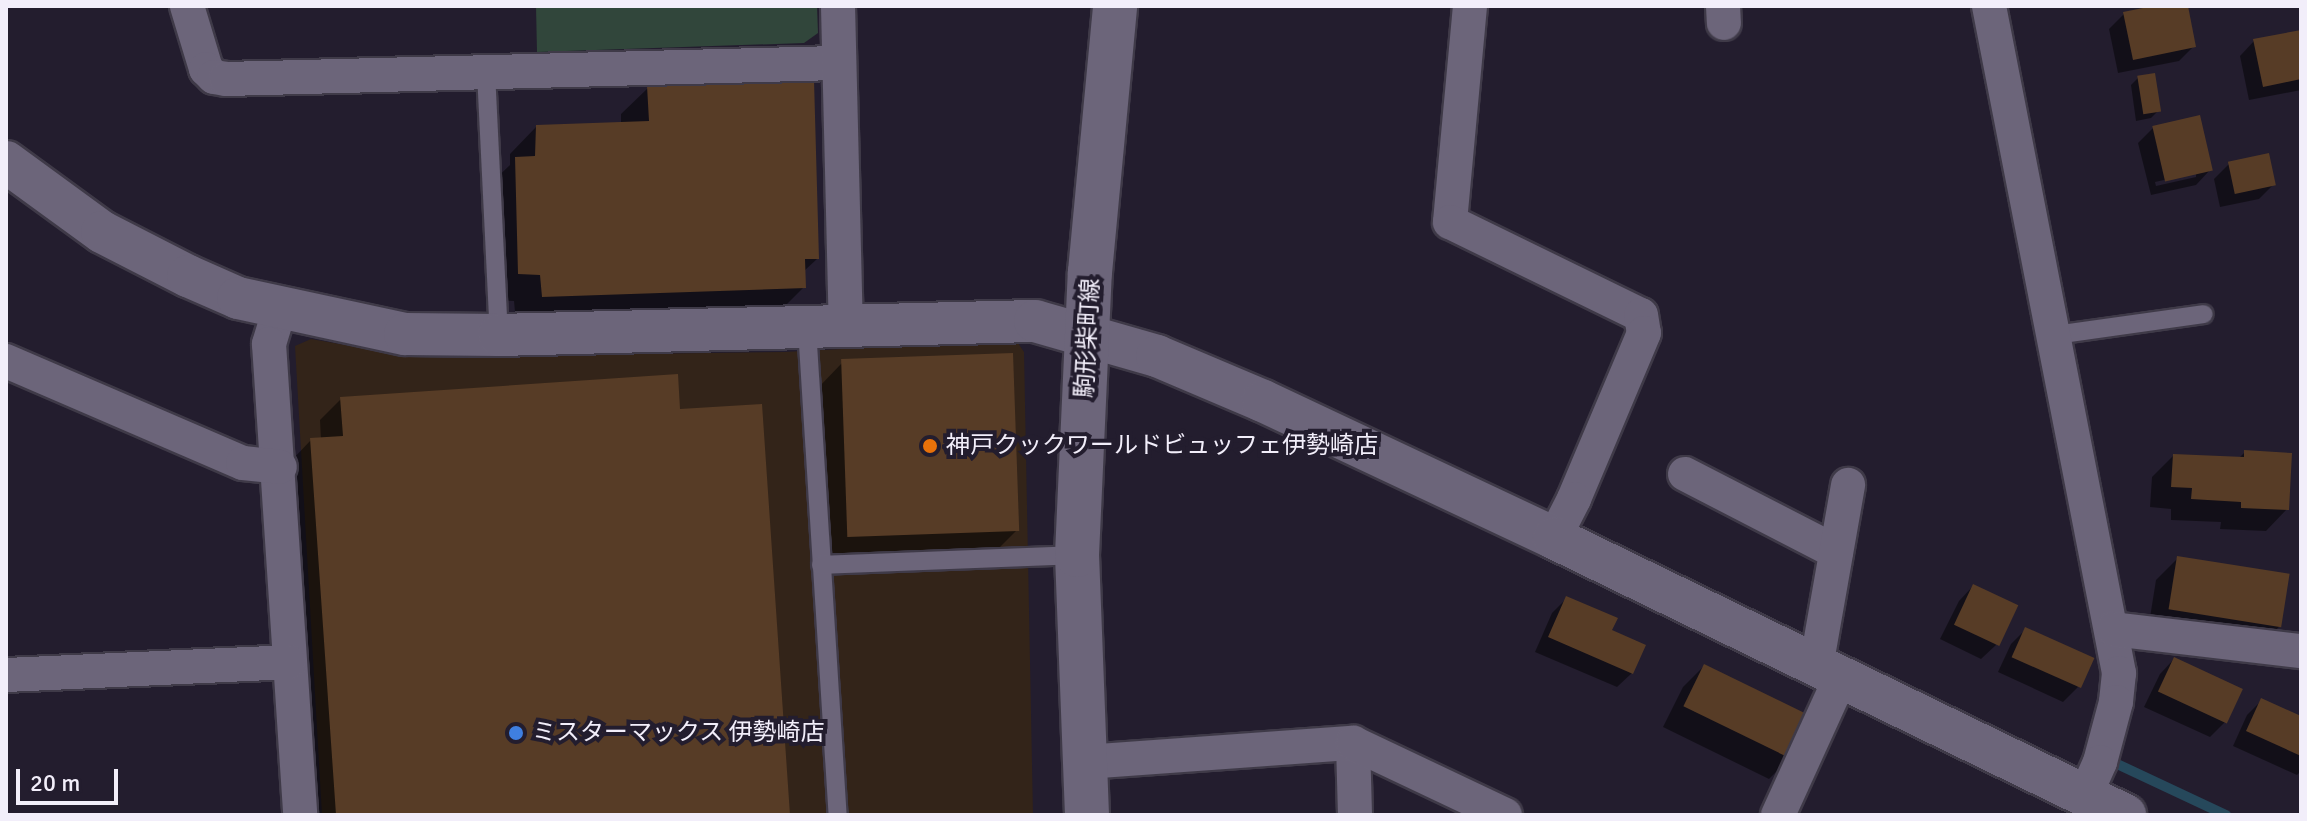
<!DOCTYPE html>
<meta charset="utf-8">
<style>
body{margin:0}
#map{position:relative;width:2307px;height:821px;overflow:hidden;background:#231d2e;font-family:Signika,"Noto Sans JP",sans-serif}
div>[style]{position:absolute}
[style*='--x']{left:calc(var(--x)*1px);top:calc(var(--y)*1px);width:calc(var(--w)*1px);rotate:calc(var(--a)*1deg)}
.commercial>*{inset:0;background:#332419}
.green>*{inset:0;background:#31463b}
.shadow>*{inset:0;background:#0007}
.stream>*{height:10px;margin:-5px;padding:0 5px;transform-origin:5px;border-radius:5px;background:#26485b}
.building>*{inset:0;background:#573c26;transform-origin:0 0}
.roads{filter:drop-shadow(2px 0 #3f3a48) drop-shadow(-2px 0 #3f3a48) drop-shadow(0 2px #3f3a48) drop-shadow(0 -2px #3f3a48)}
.service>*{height:18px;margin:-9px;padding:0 9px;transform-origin:9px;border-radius:9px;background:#6c657a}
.minor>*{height:34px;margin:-17px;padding:0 17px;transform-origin:17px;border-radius:17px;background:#6c657a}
.tertiary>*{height:42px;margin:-21px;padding:0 21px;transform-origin:21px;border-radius:21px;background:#6c657a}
.secondary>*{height:44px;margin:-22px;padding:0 22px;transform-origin:22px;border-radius:22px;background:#6c657a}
.dots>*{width:22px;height:22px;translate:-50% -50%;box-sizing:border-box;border:4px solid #231d2e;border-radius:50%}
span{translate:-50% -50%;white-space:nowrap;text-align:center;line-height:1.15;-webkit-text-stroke:8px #231d2e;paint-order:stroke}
.street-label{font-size:24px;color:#f2eefa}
.poi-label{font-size:24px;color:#f2eefa}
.left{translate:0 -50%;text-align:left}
.frame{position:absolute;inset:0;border:8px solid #f2eefa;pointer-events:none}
.scale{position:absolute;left:16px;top:769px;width:102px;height:36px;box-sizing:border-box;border:4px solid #f2eefa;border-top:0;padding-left:10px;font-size:24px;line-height:28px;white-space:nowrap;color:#f2eefa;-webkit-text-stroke:6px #231d2e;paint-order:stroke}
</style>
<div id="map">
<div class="commercial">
<i style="clip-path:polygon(311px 339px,414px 357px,784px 352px,1016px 340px,1024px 352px,1033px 815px,322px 815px,295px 346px)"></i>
</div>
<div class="green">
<i style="clip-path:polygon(536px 6px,817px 6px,818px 33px,804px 43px,537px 52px)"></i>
</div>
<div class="shadow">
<i style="clip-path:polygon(2164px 6px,2186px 6px,2193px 47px,2179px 61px,2118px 73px,2109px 29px,2124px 14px)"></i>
<i style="clip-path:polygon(2301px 32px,2301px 90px,2249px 100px,2240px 56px,2254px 41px)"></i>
<i style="clip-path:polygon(2138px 78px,2158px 111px,2151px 118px,2136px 121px,2131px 85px)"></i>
<i style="clip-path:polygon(648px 88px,817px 259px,803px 272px,804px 287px,777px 314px,516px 323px,514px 301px,493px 300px,489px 185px,510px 165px,510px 154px,536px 127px,621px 124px,621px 114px)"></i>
<i style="clip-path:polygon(evenodd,2153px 128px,2210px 170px,2196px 185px,2151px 195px,2138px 143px,2153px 128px,2196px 173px,2196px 177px,2156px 186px,2155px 182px,2196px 173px)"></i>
<i style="clip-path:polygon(2229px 164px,2274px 184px,2259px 199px,2220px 207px,2214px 179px)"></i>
<i style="clip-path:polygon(842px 363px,1017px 530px,990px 557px,822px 566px,816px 390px)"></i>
<i style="clip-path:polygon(341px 399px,679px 411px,788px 815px,314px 815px,290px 462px,311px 440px,321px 440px,320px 420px)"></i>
<i style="clip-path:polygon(2245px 452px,2287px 509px,2266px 531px,2220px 529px,2221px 522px,2171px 520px,2171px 509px,2150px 507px,2152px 477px,2173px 456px,2238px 459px)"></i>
<i style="clip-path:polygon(2177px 559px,2280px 626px,2258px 647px,2148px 630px,2156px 580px)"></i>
<i style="clip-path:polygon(1973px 586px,1996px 645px,1981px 659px,1940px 639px,1959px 601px)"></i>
<i style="clip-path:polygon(1566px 599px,1609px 632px,1632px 673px,1617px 687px,1535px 652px,1552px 613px)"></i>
<i style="clip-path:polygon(2026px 629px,2078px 687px,2063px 702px,1998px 672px,2011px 644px)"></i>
<i style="clip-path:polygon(2174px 659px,2225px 722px,2210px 737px,2144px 707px,2160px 674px)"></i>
<i style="clip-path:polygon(1704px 666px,1790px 758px,1769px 779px,1663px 727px,1683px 687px)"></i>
<i style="clip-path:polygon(2262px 700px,2301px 718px,2301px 771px,2297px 775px,2233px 746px,2247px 715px)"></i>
</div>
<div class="stream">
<i style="--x:2115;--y:763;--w:123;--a:25.1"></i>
</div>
<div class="building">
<i style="clip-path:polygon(2153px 6px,2188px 6px,2196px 47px,2133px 60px,2123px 12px)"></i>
<i style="clip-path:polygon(2301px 30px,2301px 79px,2263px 87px,2253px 39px)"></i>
<i style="left:2155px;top:73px;width:39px;height:18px;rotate:81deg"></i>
<i style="clip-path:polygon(814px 80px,819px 259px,805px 259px,806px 288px,542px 297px,540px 275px,518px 274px,515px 157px,535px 156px,536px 125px,649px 121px,647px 86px)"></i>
<i style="left:2200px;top:115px;width:57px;height:49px;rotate:77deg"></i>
<i style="left:2269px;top:153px;width:33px;height:42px;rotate:78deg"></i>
<i style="left:1013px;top:353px;width:178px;height:172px;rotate:88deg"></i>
<i style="clip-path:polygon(678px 374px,680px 409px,762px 404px,790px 815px,336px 815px,310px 438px,343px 436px,340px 397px)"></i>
<i style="clip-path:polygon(2244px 450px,2292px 453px,2289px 510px,2241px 508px,2241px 502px,2191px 499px,2192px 488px,2171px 487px,2173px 454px,2244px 457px)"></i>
<i style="left:2177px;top:556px;width:114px;height:54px;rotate:9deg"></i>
<i style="left:1973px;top:584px;width:50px;height:45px;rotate:25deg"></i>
<i style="clip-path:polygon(1566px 596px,1618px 618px,1612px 630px,1646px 645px,1633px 674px,1548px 637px)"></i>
<i style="left:2025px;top:627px;width:76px;height:33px;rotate:24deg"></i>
<i style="left:2174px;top:657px;width:76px;height:38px;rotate:25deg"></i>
<i style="left:1704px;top:664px;width:121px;height:47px;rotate:26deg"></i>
<i style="clip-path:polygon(2261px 698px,2301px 716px,2301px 756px,2246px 731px)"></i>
</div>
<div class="roads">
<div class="service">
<i style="--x:486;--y:72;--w:263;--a:87.2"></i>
<i style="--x:807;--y:328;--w:488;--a:86.4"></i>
<i style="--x:2055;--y:335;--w:150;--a:-8"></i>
<i style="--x:821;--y:565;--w:256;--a:-2.2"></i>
</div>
<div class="minor">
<i style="--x:187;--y:6;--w:66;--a:73.2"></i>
<i style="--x:206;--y:69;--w:11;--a:45"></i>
<i style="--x:214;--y:77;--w:12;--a:9"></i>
<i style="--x:226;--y:79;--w:613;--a:-1.5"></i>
<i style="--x:838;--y:6;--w:321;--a:88.6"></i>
<i style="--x:1470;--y:6;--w:217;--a:95.3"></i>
<i style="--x:1450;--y:222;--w:212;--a:26"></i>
<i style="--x:1641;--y:315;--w:18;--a:81"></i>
<i style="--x:1644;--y:333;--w:180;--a:112.9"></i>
<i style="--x:1574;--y:499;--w:44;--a:117.1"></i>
<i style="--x:1723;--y:6;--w:17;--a:87"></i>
<i style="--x:1989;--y:6;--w:680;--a:78.97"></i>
<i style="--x:2119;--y:673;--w:29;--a:96"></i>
<i style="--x:2116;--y:702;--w:62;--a:104.9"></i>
<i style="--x:2100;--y:762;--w:37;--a:114"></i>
<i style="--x:280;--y:308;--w:38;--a:107"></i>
<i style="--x:269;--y:344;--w:472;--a:86.2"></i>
<i style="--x:6;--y:361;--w:258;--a:23.3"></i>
<i style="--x:243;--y:463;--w:37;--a:6"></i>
<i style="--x:1685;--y:474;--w:170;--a:27.3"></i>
<i style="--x:2113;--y:629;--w:189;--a:6.7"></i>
<i style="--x:1816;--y:667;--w:185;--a:-80"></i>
<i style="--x:6;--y:675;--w:283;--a:-2.6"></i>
<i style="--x:1353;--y:743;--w:72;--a:88.4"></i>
<i style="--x:1085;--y:762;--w:269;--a:-4.1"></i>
<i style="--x:1353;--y:743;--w:168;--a:25.3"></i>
<i style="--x:1778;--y:815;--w:149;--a:-65.5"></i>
</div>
<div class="tertiary">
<i style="--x:6;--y:162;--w:119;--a:36.1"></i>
<i style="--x:102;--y:232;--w:97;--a:27.1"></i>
<i style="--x:188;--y:276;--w:55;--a:23.7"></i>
<i style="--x:238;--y:298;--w:171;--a:12.2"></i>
<i style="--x:405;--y:334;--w:94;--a:0.6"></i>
<i style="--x:499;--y:335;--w:536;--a:-1.5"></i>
<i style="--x:1035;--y:321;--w:127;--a:16"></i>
<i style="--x:1157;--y:356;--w:115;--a:23"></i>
<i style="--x:1263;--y:401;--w:322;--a:25.2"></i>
<i style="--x:1554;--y:538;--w:635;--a:25.88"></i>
</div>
<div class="secondary">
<i style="--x:1087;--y:815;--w:260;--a:-92.2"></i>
<i style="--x:1077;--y:555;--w:283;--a:-87.4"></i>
<i style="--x:1090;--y:272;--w:267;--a:-84.6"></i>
</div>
</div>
<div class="dots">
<i style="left:930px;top:446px;background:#e8710a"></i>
<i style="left:516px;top:733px;background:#3f7fe0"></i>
</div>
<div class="street-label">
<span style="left:1088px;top:338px;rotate:-87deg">駒形柴町線</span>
</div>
<div class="poi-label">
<span class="left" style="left:946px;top:446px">神戸クックワールドビュッフェ伊勢崎店</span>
<span class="left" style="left:532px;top:733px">ミスターマックス 伊勢崎店</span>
</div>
<div class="frame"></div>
<div class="scale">20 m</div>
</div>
